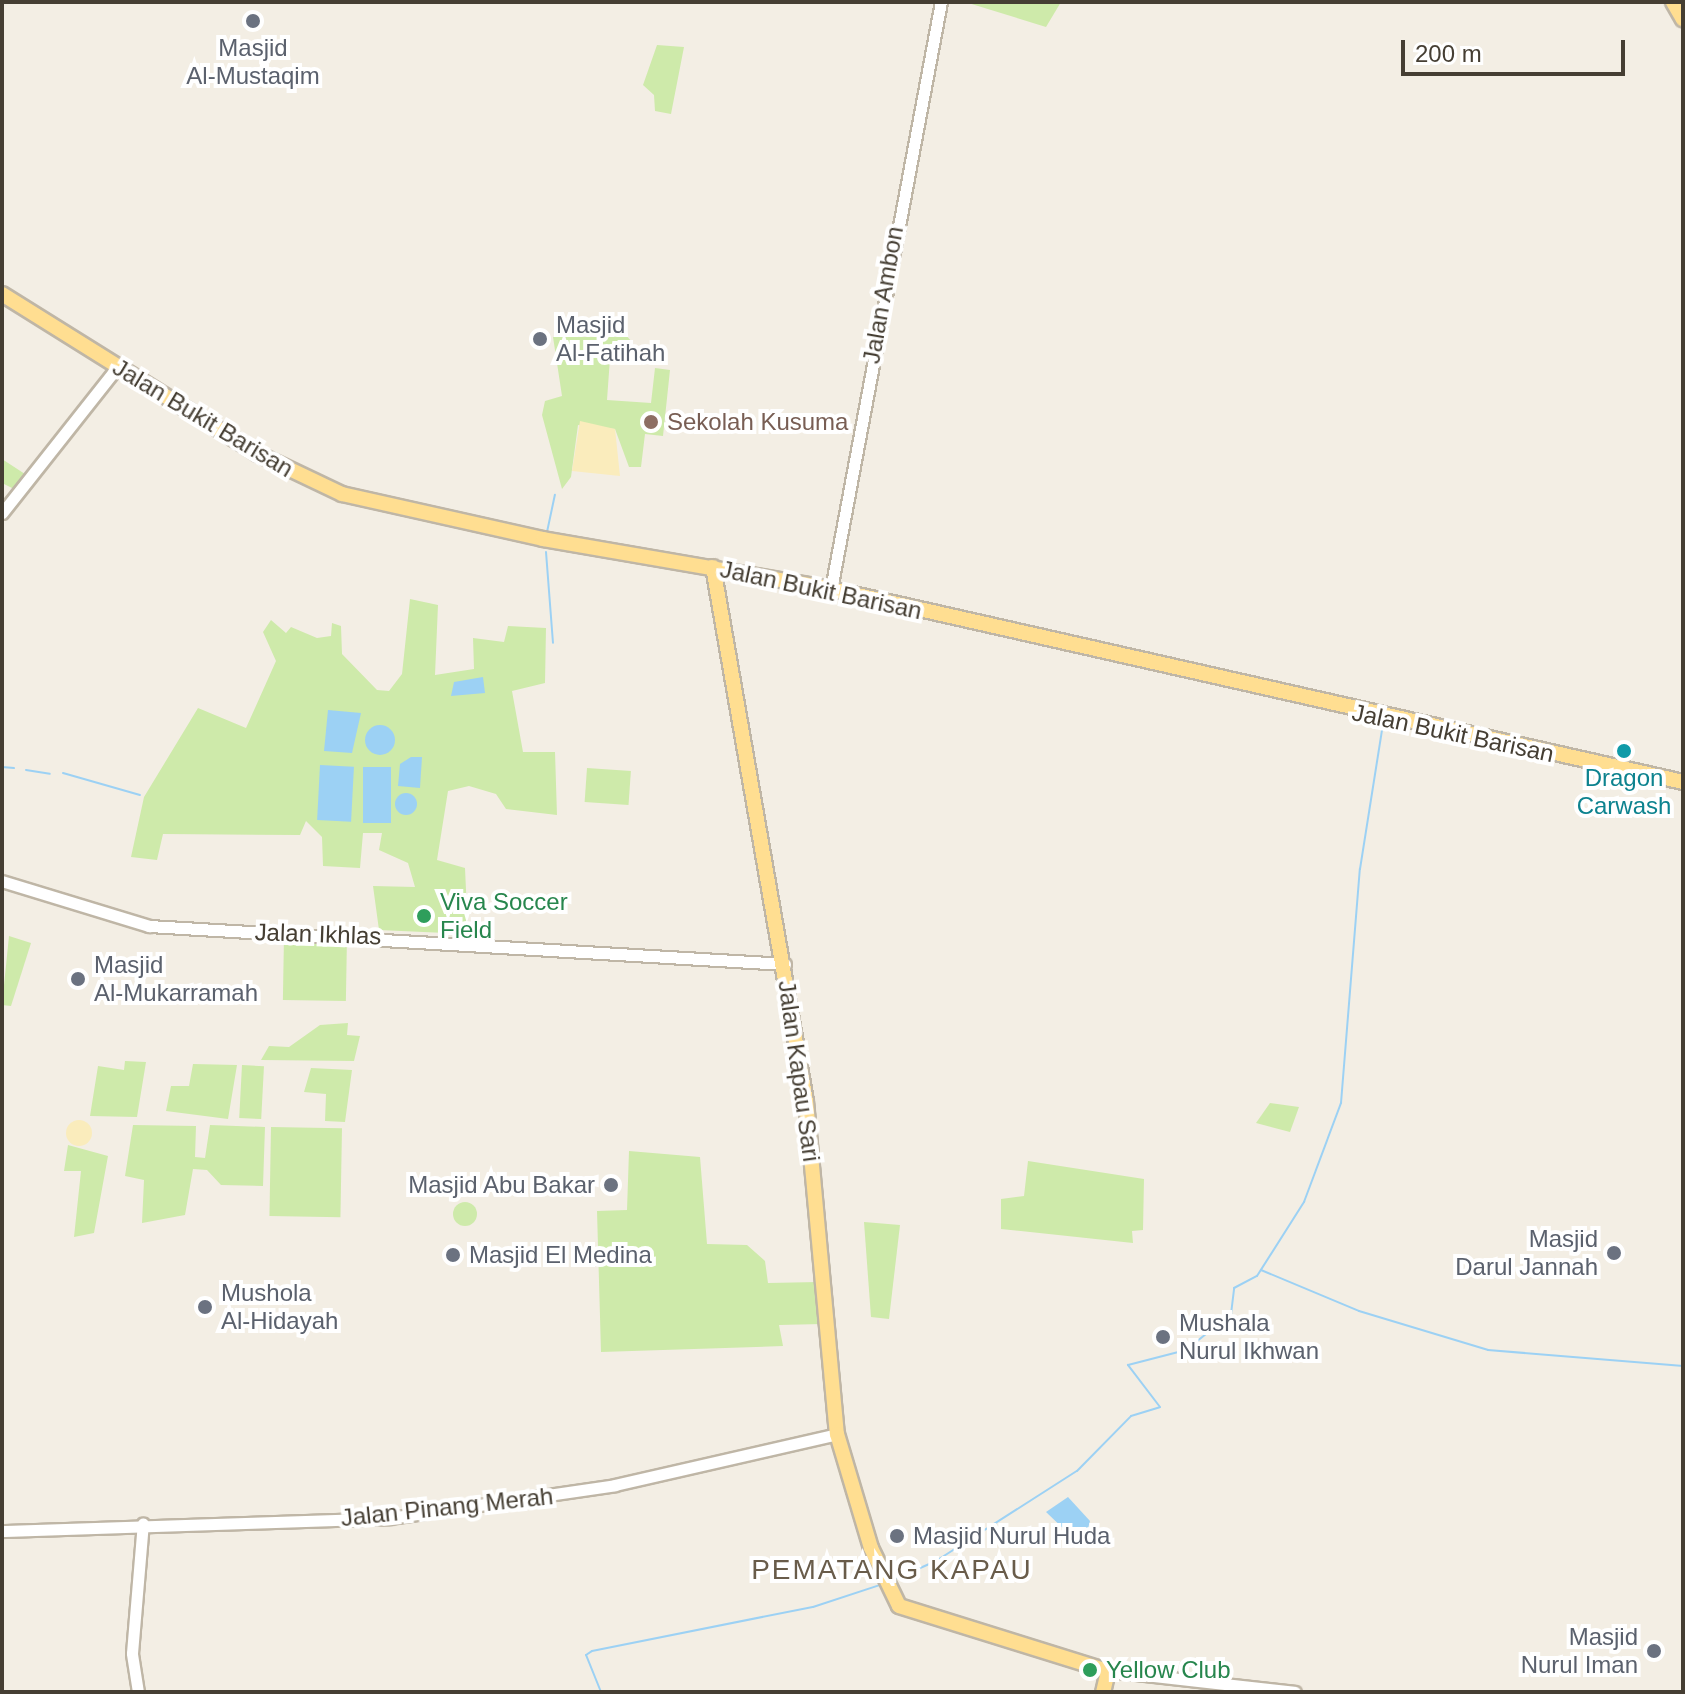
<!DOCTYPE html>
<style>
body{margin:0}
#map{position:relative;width:1685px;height:1694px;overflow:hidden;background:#f3eee4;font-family:Helvetica,sans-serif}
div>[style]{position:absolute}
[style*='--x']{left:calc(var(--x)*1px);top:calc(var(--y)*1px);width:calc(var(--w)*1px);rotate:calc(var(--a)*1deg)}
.green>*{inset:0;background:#ceeaaa;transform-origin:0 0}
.round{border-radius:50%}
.sand>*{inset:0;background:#faecbc}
.water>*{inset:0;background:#9cd1f4;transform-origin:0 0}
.stream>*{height:2px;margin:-1px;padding:0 1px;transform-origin:1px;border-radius:1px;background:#9cd1f4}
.roads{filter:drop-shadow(2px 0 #bfb6a6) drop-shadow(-2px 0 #bfb6a6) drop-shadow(0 2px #bfb6a6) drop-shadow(0 -2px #bfb6a6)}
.minor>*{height:11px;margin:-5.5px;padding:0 5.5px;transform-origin:5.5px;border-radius:5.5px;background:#fff}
.major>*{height:14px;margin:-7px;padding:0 7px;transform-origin:7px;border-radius:7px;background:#ffde91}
.dots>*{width:22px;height:22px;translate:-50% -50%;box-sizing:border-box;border:4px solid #fff;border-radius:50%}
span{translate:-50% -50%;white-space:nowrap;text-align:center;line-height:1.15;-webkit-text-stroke:8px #fff;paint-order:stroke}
.worship-label{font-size:24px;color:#5b616d}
.left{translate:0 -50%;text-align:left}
.right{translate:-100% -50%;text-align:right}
.street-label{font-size:24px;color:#453e33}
.education-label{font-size:24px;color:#785e54}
.culture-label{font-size:24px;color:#0d838f}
.leisure-label{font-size:24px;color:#27864d}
.quarter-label{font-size:28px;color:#695c4a;letter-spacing:2px}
.frame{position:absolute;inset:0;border:4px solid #453e33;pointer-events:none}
.scale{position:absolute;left:1401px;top:40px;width:224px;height:36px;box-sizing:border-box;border:4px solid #453e33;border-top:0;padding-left:10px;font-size:24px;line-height:28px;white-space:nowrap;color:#453e33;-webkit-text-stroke:6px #fff;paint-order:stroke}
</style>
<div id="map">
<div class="green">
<i style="clip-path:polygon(965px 2px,1061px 2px,1046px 27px)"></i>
<i style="clip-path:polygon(657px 45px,684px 47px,671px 114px,655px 111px,654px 95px,643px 85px)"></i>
<i style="clip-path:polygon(618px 326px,632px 342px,611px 344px,607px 400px,651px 403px,655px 368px,670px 370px,663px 436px,645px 434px,641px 467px,629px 467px,615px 429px,578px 425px,571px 477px,562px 489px,542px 415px,545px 401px,562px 396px,553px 337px,603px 337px)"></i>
<i style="clip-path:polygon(2px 459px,28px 476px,18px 491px,2px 483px)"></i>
<i style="clip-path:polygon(410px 599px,438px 605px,435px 675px,474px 669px,473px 638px,504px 642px,508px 626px,546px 628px,545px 683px,512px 691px,523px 752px,555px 752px,557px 815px,506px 809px,496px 794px,469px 786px,448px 791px,437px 860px,465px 868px,468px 934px,379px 930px,373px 886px,415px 887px,408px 863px,379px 850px,382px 833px,363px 833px,360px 868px,323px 866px,322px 837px,306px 821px,300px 835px,163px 834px,157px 860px,131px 857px,144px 797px,198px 708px,246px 728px,276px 661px,263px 632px,271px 620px,286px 633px,291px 627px,317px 638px,331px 636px,332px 623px,341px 626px,342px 654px,377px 690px,389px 691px,402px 674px)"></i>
<i style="left:587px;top:768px;width:44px;height:34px;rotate:4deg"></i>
<i style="clip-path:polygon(9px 936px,31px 943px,11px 1006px,2px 1005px)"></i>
<i style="left:284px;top:936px;width:63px;height:64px;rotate:1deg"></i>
<i style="clip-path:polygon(348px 1023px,347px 1035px,360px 1036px,354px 1061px,261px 1060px,269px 1046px,289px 1047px,320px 1025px)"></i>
<i style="clip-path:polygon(125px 1061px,146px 1062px,137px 1117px,90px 1116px,98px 1066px,124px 1070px)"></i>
<i style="clip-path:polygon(193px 1064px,237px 1065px,228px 1119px,166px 1111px,171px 1086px,189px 1086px)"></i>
<i style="left:242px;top:1065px;width:22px;height:53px;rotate:3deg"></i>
<i style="clip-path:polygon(311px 1068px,352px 1070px,345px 1122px,325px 1121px,326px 1094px,304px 1092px)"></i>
<i style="clip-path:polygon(1270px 1103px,1299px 1107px,1290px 1132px,1256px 1123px)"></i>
<i style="clip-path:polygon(133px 1125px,196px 1126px,195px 1157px,205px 1158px,210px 1125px,265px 1127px,263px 1186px,221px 1185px,207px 1170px,193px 1169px,185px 1215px,142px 1223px,144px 1180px,125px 1176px)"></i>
<i style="left:271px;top:1127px;width:71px;height:89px;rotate:1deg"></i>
<i style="clip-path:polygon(68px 1145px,108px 1156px,94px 1233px,74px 1237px,81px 1171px,64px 1171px)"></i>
<i style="clip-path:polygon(629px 1151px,700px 1157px,707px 1244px,747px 1245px,765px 1261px,768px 1283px,818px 1282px,822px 1324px,779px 1325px,783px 1346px,601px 1352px,597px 1211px,627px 1210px)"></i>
<i style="clip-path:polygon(1028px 1161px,1144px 1179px,1143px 1230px,1132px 1231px,1133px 1243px,1001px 1229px,1001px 1199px,1024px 1196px)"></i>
<i class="round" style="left:453px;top:1202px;width:24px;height:24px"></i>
<i style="clip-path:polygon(864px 1222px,900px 1225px,889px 1319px,871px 1317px)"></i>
</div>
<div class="sand">
<i style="clip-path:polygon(580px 421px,615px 429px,620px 476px,572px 471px)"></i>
<i class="round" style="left:66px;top:1120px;width:26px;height:26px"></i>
</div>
<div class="water">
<i style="clip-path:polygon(483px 677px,485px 693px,451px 696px,454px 682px)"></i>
<i style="clip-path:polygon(328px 710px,361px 713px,352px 753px,324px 751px)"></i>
<i class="round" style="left:365px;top:725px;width:30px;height:30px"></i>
<i style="clip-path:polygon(411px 757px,422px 757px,420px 788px,398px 786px,400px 764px)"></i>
<i style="left:320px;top:765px;width:34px;height:55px;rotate:3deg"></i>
<i style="left:363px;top:767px;width:28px;height:56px"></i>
<i class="round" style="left:395px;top:793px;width:22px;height:22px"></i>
<i style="clip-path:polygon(1068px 1497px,1090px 1521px,1086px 1536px,1069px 1534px,1046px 1512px)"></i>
</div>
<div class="stream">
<i style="--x:547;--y:532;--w:38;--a:-78"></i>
<i style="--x:546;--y:552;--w:91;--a:85.6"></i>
<i style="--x:2;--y:767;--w:12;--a:5"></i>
<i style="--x:26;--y:770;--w:24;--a:9"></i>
<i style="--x:63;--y:773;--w:80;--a:15.9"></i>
<i style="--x:1261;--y:1270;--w:106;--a:22.7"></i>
<i style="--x:1359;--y:1311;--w:135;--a:16.8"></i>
<i style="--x:1488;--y:1350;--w:196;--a:4.7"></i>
<i style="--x:893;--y:1580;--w:47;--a:-23.8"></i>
<i style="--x:936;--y:1561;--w:167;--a:-32.6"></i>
<i style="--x:1077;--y:1471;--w:77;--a:-45.5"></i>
<i style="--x:1131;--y:1416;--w:30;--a:-17"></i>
<i style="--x:1160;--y:1407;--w:53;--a:-127.3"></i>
<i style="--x:1128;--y:1365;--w:60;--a:-14.5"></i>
<i style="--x:1186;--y:1350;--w:58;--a:-38.7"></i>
<i style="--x:1231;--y:1314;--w:26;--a:-83"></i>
<i style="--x:1234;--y:1288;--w:26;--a:-28"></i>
<i style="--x:1257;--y:1276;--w:88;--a:-57.6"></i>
<i style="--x:1304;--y:1202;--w:106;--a:-69.5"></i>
<i style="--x:1341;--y:1103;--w:235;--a:-85.4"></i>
<i style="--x:1360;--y:869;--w:148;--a:-81"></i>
<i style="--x:1383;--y:723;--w:30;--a:-166"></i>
<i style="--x:601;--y:1692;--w:40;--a:-112"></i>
<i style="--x:586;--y:1655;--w:7;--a:-34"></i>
<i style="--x:592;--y:1651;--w:225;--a:-11.3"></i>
<i style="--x:813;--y:1607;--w:74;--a:-18.2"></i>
</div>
<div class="roads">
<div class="minor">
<i style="--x:2;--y:513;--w:187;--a:-51.7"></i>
<i style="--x:831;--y:589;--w:597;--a:-79.39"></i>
<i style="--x:2;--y:881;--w:154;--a:17"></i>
<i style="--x:149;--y:926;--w:637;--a:3.42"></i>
<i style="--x:2;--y:1531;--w:388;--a:-1.9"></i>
<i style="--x:390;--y:1518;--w:227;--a:-8.3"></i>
<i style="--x:615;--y:1485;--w:228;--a:-12.9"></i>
<i style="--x:1108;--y:1671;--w:188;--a:6.4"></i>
<i style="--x:138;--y:1692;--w:39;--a:-99"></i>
<i style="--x:132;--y:1653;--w:130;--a:-85.2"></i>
</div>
<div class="major">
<i style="--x:1673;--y:2;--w:20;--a:60"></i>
<i style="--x:2;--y:294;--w:302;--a:32"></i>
<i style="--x:258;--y:454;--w:93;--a:25.5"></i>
<i style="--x:342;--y:494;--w:206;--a:12.6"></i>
<i style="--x:543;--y:539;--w:292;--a:9.8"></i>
<i style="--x:831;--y:589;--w:874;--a:12.76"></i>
<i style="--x:713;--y:567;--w:542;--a:80.12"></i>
<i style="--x:806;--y:1101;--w:334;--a:84.7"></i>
<i style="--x:837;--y:1434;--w:119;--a:73.4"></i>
<i style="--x:871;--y:1548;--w:64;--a:64.2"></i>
<i style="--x:899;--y:1606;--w:219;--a:17.3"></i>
<i style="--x:1108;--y:1671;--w:22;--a:103"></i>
</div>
</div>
<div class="dots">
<i style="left:253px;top:21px;background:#6b7280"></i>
<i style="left:540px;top:339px;background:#6b7280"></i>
<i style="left:651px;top:422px;background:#8d6e63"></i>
<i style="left:1624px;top:751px;background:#0f9aa8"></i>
<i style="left:424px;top:916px;background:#2e9e5b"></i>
<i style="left:78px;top:979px;background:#6b7280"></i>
<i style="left:611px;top:1185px;background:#6b7280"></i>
<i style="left:1614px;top:1253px;background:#6b7280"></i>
<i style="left:453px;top:1255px;background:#6b7280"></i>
<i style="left:205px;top:1307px;background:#6b7280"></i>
<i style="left:1163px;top:1337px;background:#6b7280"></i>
<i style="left:897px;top:1536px;background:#6b7280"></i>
<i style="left:1654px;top:1651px;background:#6b7280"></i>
<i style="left:1090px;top:1670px;background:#2e9e5b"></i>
</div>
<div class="worship-label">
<span style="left:253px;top:62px">Masjid<br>Al-Mustaqim</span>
<span class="left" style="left:556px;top:339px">Masjid<br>Al-Fatihah</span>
<span class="left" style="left:94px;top:979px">Masjid<br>Al-Mukarramah</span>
<span class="right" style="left:595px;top:1185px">Masjid Abu Bakar</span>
<span class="right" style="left:1598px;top:1253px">Masjid<br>Darul Jannah</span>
<span class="left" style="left:469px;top:1255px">Masjid El Medina</span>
<span class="left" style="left:221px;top:1307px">Mushola<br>Al-Hidayah</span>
<span class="left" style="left:1179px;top:1337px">Mushala<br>Nurul Ikhwan</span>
<span class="left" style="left:913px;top:1536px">Masjid Nurul Huda</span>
<span class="right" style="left:1638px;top:1651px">Masjid<br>Nurul Iman</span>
</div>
<div class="street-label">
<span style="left:883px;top:295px;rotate:-80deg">Jalan Ambon</span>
<span style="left:203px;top:418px;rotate:31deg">Jalan Bukit Barisan</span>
<span style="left:821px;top:590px;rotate:12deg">Jalan Bukit Barisan</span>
<span style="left:1453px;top:733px;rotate:12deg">Jalan Bukit Barisan</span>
<span style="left:318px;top:934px;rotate:2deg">Jalan Ikhlas</span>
<span style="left:799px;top:1071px;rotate:82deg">Jalan Kapau Sari</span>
<span style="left:447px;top:1507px;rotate:-6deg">Jalan Pinang Merah</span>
</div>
<div class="education-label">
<span class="left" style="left:667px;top:422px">Sekolah Kusuma</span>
</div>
<div class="culture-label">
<span style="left:1624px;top:792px">Dragon<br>Carwash</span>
</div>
<div class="leisure-label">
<span class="left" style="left:440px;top:916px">Viva Soccer<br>Field</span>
<span class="left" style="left:1106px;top:1670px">Yellow Club</span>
</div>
<div class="quarter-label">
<span style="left:892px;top:1570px">PEMATANG KAPAU</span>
</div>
<div class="frame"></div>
<div class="scale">200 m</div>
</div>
